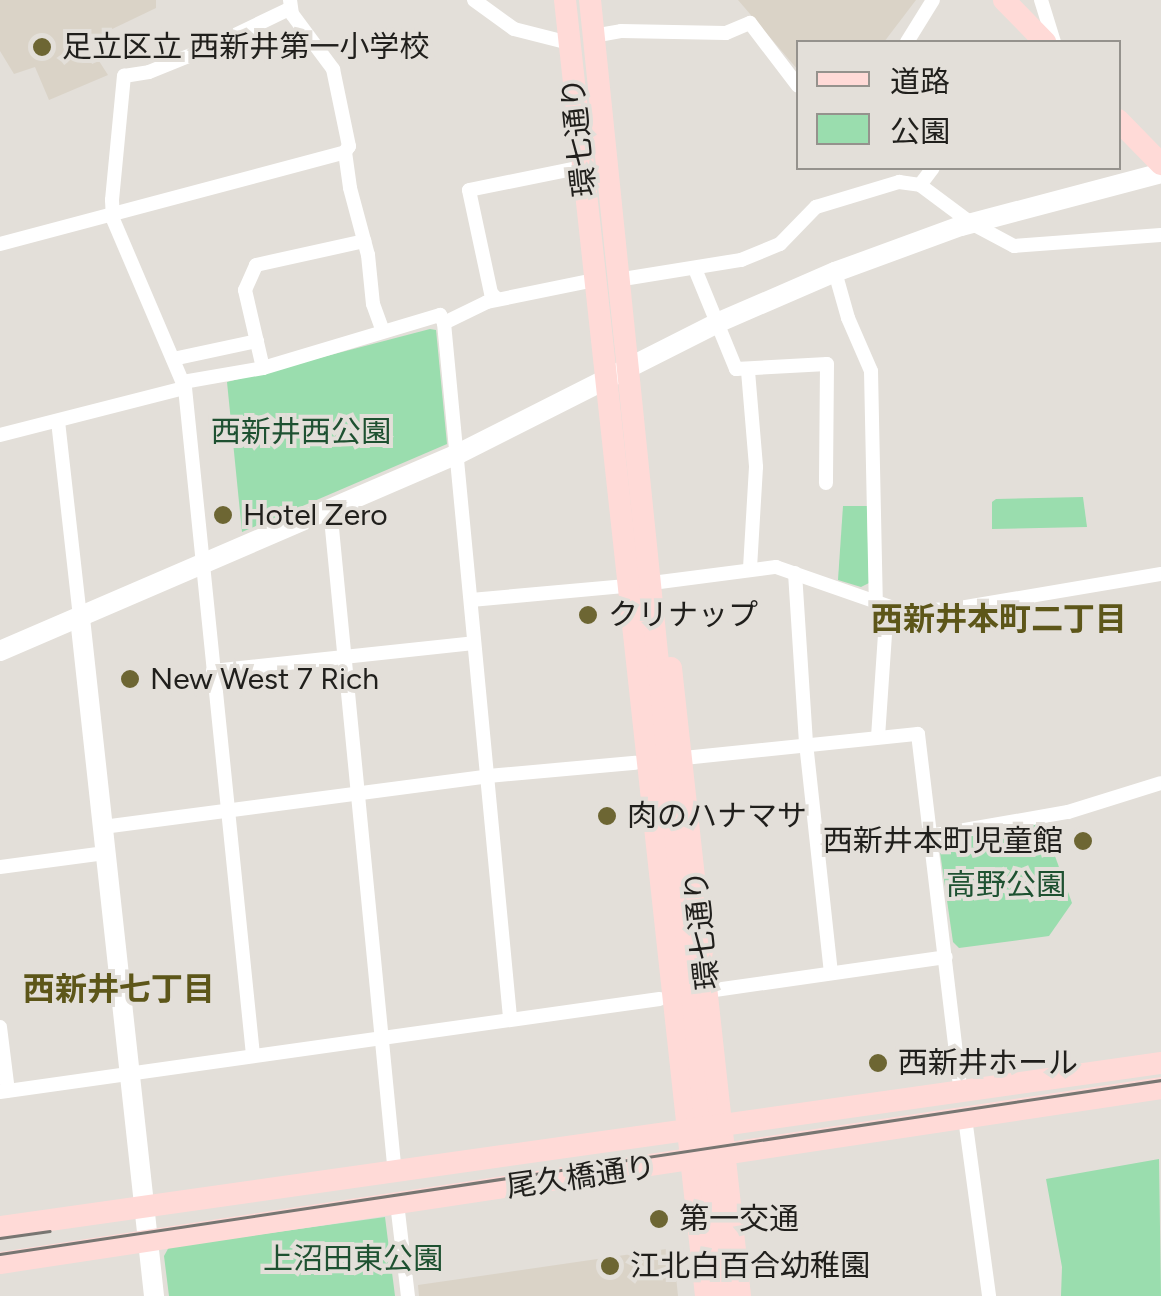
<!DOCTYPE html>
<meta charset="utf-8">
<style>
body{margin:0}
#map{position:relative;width:1161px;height:1296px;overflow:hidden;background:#e3dfd9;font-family:Figtree,"Noto Sans JP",sans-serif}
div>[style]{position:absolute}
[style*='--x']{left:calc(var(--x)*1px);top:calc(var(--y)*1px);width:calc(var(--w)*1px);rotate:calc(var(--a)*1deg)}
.built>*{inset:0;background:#dad3c7}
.green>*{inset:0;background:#9addae}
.street>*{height:14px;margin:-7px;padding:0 7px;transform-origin:7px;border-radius:7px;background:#fff}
.secondary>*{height:20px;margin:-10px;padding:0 10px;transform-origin:10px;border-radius:10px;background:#fff}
.primary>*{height:22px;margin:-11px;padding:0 11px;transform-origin:11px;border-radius:11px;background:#ffdad7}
.tram>*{height:2.5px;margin:-1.25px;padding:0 1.25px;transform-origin:1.25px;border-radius:1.25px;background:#787672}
.dots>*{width:28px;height:28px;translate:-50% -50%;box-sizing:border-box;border:5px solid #e3dfd9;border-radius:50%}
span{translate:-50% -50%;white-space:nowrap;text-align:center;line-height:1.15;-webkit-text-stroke:8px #e3dfd9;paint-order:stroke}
.poi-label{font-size:30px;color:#201f1c}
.left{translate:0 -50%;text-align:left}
.right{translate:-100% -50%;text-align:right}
.street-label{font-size:30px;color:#201f1c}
.park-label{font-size:30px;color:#1e5131}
.neighbourhood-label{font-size:32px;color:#5d5619;font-weight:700}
.legend{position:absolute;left:796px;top:40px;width:325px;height:130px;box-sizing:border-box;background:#e3dfd9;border:2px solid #95928d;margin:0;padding:12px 18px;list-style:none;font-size:30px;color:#201f1c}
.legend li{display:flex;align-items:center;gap:20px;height:50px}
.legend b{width:50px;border:2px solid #95928d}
</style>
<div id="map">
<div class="built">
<i style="clip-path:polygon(0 0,156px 0,156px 8px,83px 43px,92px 64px,99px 61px,108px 75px,49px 100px,35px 67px,14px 74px,0 51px)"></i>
<i style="clip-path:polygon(738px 0,916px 0,884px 42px,798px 42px,798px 70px)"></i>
<i style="clip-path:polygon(673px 1248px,678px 1296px,419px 1296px,418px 1285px)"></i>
</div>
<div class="green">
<i style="clip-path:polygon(430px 329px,436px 330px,447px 444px,242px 532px,227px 382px)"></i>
<i style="clip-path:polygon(1083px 497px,1087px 527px,992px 529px,992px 502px,996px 499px)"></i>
<i style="clip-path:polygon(843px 506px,867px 506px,869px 583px,861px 587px,838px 580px)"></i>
<i style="clip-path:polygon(1043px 823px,1072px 903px,1049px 936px,959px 948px,953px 942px,939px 845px,943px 840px)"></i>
<i style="clip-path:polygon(1159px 1159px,1161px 1296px,1061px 1296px,1062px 1267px,1046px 1179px)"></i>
<i style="clip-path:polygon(385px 1217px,395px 1296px,169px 1296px,164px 1256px,169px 1247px)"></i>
</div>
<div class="street">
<i style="--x:290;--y:0;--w:14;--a:82"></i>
<i style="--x:292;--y:14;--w:69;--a:53.3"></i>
<i style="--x:333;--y:69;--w:79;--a:78.3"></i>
<i style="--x:349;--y:146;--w:7;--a:124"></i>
<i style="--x:345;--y:152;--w:36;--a:82"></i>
<i style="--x:350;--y:188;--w:69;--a:75"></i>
<i style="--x:368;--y:255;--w:49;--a:84.2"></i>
<i style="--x:373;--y:304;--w:29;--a:70"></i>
<i style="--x:474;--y:0;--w:49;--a:35.9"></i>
<i style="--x:514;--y:29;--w:57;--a:14.3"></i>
<i style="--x:1041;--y:0;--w:44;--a:72.8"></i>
<i style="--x:593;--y:36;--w:28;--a:-10"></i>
<i style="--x:621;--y:31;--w:105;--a:1.1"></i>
<i style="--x:726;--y:33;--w:26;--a:-23"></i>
<i style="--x:750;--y:23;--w:79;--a:52.7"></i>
<i style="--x:907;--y:42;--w:49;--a:-58.2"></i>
<i style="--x:920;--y:185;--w:21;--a:-53"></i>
<i style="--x:0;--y:244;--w:357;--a:-14.9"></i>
<i style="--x:695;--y:269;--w:108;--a:67.7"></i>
<i style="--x:736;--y:369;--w:91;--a:-3.1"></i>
<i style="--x:827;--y:364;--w:119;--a:90.5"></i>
<i style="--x:835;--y:272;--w:48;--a:74.2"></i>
<i style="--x:848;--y:318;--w:58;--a:66.5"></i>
<i style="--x:871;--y:371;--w:231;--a:88.8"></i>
<i style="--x:617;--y:280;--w:126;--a:-9.2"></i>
<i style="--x:741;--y:260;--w:42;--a:-22.3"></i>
<i style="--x:780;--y:244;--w:52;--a:-45.8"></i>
<i style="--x:816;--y:207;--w:87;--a:-16.8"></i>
<i style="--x:899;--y:182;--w:21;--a:8"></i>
<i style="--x:920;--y:185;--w:64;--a:36.7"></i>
<i style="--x:971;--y:223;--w:49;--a:28.1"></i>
<i style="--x:1014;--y:246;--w:147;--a:-4.3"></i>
<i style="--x:497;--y:299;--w:8;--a:-135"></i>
<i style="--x:491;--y:293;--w:105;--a:-102.1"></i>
<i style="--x:469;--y:190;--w:115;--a:-11.5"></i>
<i style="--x:444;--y:323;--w:48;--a:-26"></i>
<i style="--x:487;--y:302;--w:109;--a:-11.6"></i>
<i style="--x:173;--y:359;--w:86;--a:-12.1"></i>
<i style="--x:263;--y:368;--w:80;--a:-103"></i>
<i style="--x:245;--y:290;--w:27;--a:-66"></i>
<i style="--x:256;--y:265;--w:111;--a:-12.5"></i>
<i style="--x:748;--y:371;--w:96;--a:85.2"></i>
<i style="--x:756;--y:467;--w:102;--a:93.4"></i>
<i style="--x:183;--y:382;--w:81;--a:-9.9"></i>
<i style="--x:263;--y:368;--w:185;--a:-16.7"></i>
<i style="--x:440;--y:315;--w:9;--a:63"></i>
<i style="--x:444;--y:323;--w:697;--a:84.57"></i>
<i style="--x:58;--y:421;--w:198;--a:83.6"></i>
<i style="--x:0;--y:435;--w:191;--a:-14.3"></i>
<i style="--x:330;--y:508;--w:669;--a:84.43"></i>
<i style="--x:795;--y:573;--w:170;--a:86.3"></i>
<i style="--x:806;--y:743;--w:230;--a:83.8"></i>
<i style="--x:652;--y:583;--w:125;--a:-7.4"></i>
<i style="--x:776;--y:567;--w:133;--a:19.2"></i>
<i style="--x:902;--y:611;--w:52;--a:-2.2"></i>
<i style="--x:954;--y:609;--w:210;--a:-9.6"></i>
<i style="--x:471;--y:600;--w:156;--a:-5.2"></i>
<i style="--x:213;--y:671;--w:262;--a:-6.1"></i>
<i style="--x:878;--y:737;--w:131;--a:-86.1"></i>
<i style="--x:684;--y:758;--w:235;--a:-5.9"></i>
<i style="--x:918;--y:734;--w:361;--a:83.2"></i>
<i style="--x:103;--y:827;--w:388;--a:-7.5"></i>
<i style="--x:488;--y:776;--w:148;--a:-5.1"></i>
<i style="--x:930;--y:836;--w:140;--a:-9.9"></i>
<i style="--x:1068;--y:812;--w:97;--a:-17.3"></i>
<i style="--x:0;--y:867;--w:106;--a:-7.6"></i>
<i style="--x:708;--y:991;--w:240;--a:-8.1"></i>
<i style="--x:0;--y:1027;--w:64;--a:82.9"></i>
<i style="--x:253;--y:1055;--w:670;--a:-95.82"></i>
<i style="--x:185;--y:388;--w:184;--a:-113.1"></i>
<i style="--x:113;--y:219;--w:19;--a:-93"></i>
<i style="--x:112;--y:200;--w:125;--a:-84.5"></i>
<i style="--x:124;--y:76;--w:25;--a:-9"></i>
<i style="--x:149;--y:72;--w:64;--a:-22.1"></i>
<i style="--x:208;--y:48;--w:90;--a:-25.7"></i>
<i style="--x:0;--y:1092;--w:666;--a:-8.03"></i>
<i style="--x:965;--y:1118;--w:180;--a:82.3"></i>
<i style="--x:397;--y:1203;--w:94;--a:83.3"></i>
</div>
<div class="secondary">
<i style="--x:80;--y:618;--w:682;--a:83.77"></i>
<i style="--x:0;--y:651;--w:499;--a:-23.3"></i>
<i style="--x:458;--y:454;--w:290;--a:-26.8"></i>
<i style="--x:717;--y:323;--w:129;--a:-23.4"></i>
<i style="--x:835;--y:272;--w:134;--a:-20.1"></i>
<i style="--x:961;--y:226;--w:207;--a:-14.8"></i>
</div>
<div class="primary">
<i style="--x:565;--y:0;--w:1304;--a:83.79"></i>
<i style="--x:590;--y:0;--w:1303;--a:84.14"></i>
<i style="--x:1004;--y:0;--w:59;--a:45.7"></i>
<i style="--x:1118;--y:120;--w:62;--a:45.7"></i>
<i style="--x:671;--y:668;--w:632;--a:83.73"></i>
<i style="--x:0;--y:1227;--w:1173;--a:-8.04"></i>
<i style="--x:0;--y:1263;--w:1174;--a:-8.57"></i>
</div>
<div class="tram">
<i style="--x:0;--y:1238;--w:50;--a:-8"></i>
<i style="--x:0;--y:1254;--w:1174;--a:-8.52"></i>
</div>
<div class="dots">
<i style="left:42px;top:47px;background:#6d6633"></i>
<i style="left:223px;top:515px;background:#6d6633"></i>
<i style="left:588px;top:615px;background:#6d6633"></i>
<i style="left:130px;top:679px;background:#6d6633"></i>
<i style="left:607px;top:816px;background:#6d6633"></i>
<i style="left:1083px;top:841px;background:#6d6633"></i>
<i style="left:878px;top:1063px;background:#6d6633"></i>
<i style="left:659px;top:1219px;background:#6d6633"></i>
<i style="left:610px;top:1266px;background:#6d6633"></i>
</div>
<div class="poi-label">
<span class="left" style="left:62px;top:47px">足立区立 西新井第一小学校</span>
<span class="left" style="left:243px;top:515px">Hotel Zero</span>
<span class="left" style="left:608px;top:615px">クリナップ</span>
<span class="left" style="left:150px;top:679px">New West 7 Rich</span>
<span class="left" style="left:627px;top:816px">肉のハナマサ</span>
<span class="right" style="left:1063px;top:841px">西新井本町児童館</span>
<span class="left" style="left:898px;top:1063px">西新井ホール</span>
<span class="left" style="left:679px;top:1219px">第一交通</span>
<span class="left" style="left:630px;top:1266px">江北白百合幼稚園</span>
</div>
<div class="street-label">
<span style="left:579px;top:137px;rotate:-96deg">環七通り</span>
<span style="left:702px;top:930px;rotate:-96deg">環七通り</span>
<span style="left:581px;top:1177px;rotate:-8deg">尾久橋通り</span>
</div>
<div class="park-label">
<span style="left:301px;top:432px">西新井西公園</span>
<span style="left:1006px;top:885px">高野公園</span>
<span style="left:353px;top:1259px">上沼田東公園</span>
</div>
<div class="neighbourhood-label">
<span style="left:999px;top:619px">西新井本町二丁目</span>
<span style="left:119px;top:989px">西新井七丁目</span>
</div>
<ul class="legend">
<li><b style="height:12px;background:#ffdad7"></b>道路</li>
<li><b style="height:28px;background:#9addae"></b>公園</li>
</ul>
</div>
